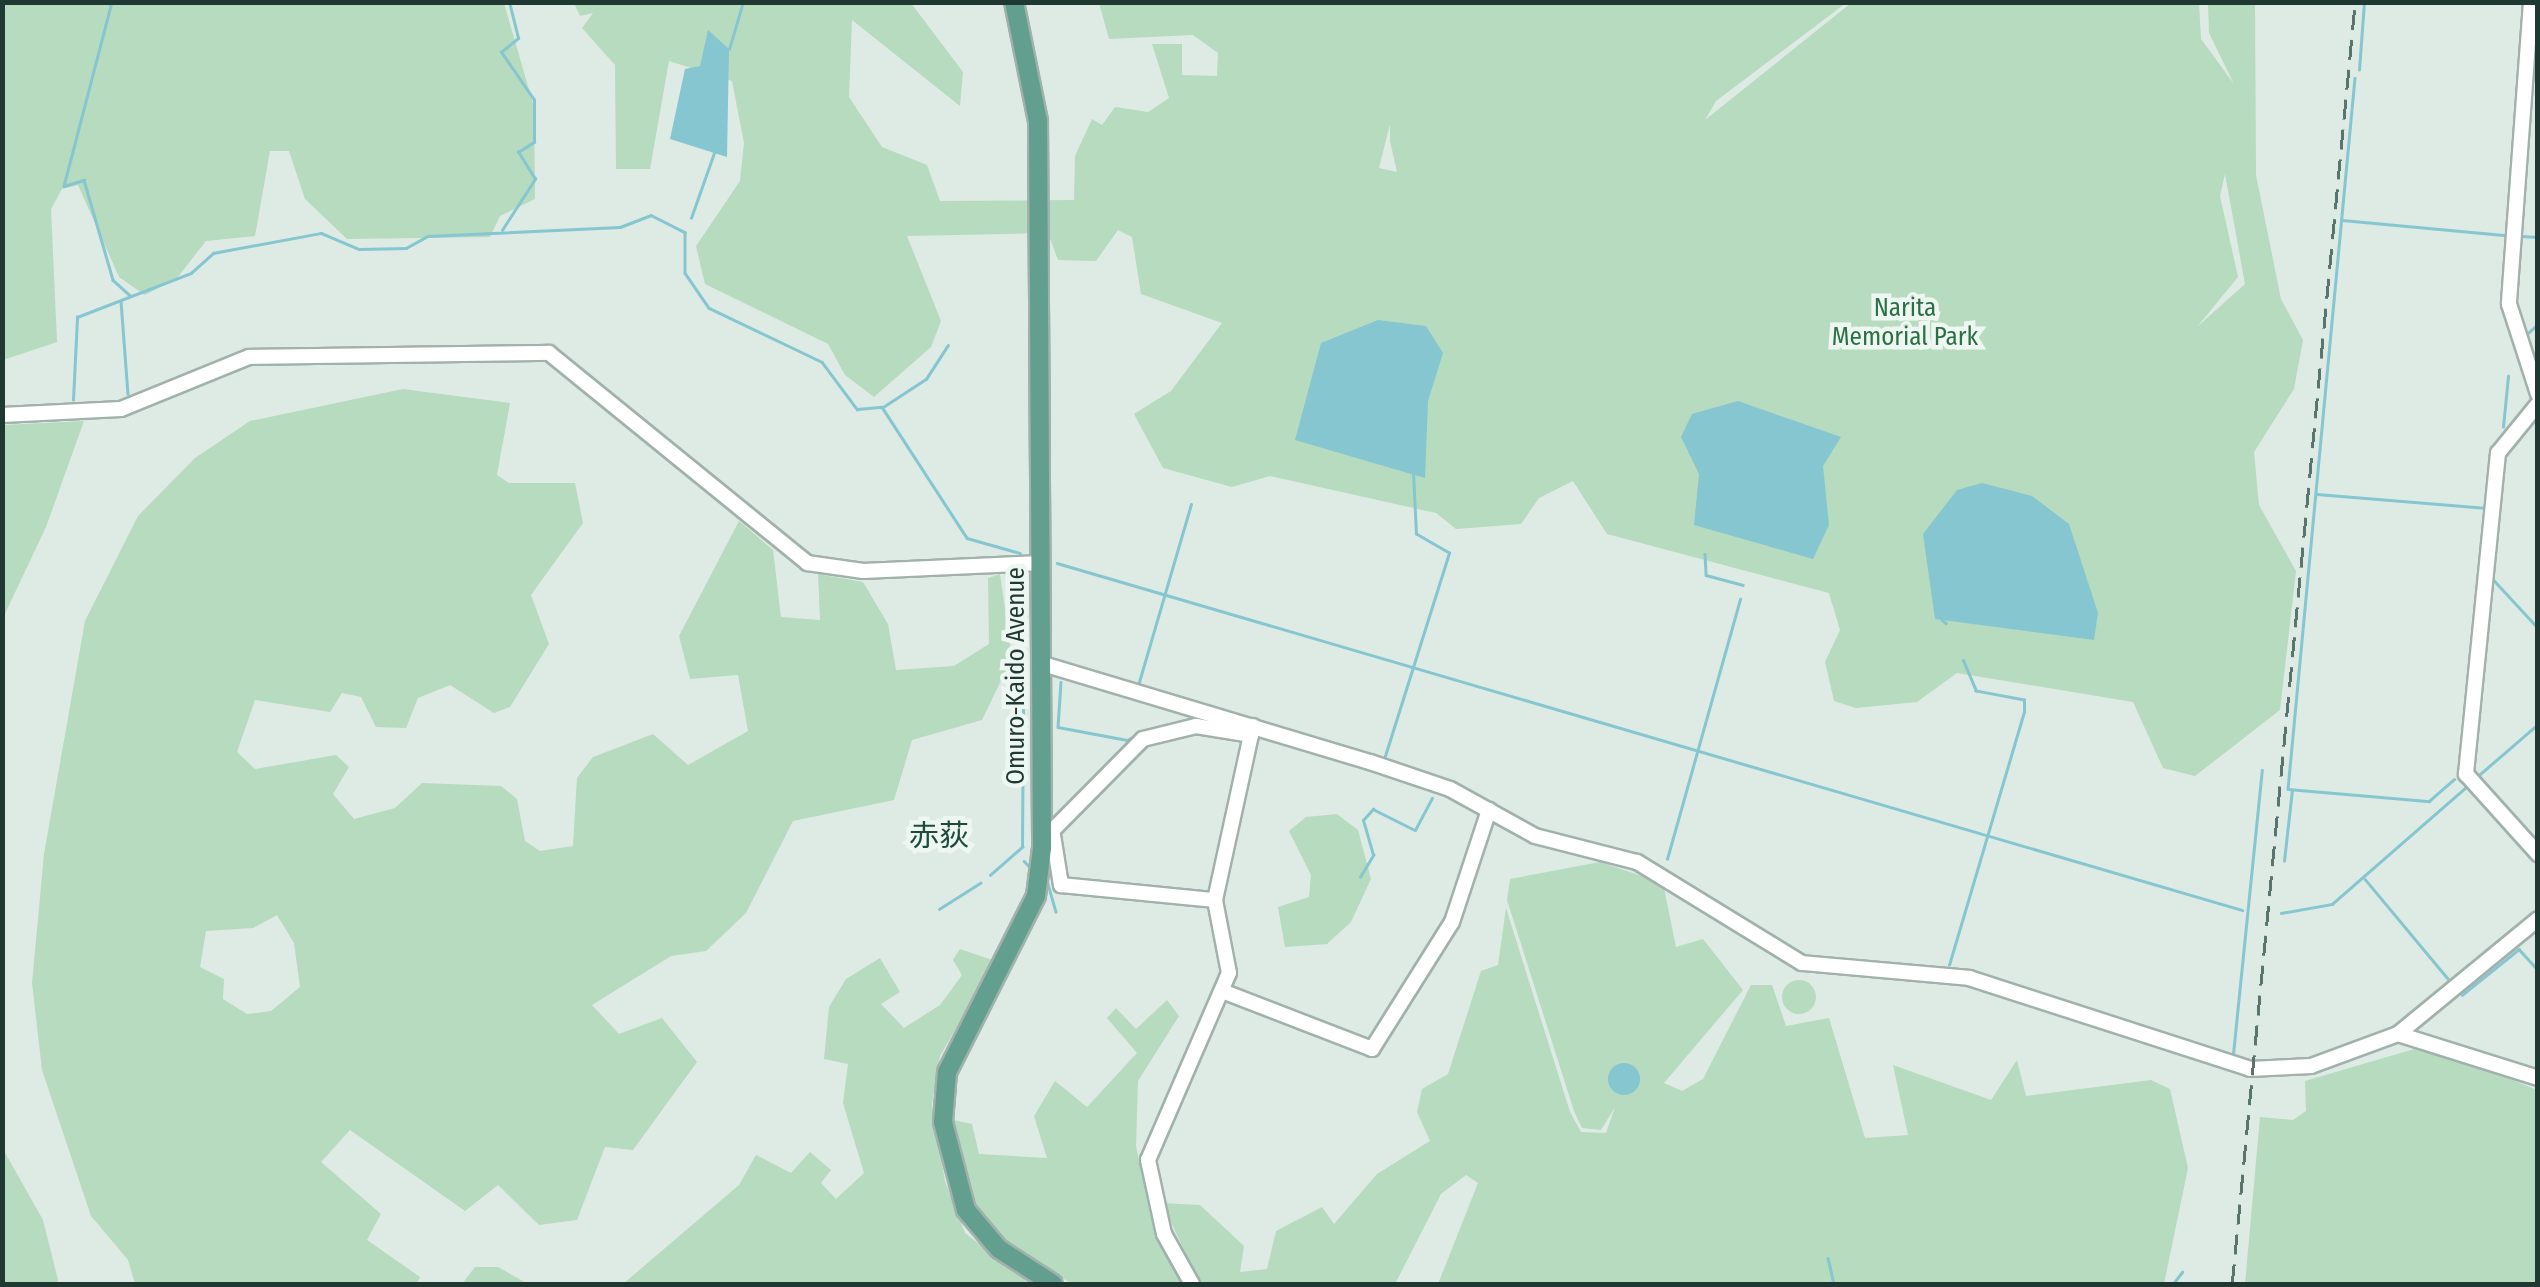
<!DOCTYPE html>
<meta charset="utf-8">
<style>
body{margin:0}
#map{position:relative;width:2540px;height:1287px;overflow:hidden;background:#deeae4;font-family:"Fira Sans Condensed","Noto Sans JP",sans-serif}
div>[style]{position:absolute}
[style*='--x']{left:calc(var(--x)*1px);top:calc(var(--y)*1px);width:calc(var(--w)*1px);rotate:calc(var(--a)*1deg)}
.green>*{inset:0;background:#b6dbbf}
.round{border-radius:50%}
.water>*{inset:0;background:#85c6d0}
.stream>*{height:2.5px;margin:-1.25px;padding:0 1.25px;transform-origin:1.25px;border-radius:1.25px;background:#85c6d0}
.roads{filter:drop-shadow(2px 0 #a1b1ab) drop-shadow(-2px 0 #a1b1ab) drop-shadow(0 2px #a1b1ab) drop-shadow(0 -2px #a1b1ab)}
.minor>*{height:14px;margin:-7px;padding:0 7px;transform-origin:7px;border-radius:7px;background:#fff}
.major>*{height:18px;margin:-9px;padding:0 9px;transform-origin:9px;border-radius:9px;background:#629f8e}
.rail>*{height:2.5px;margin-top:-1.25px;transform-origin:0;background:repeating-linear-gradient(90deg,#59756d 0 20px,transparent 0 30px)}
span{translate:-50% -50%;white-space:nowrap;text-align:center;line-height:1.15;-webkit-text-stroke:9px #eef6f2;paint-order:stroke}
.park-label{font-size:25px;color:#2a7044}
.street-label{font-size:25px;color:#1f3932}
.quarter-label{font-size:30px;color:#1c4b3e}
.frame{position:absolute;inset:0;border:5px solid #1f3932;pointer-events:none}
</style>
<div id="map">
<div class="green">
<i style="clip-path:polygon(2px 3px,504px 3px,534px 107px,535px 199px,500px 216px,490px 237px,347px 239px,305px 199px,289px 151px,270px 151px,255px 236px,206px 241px,177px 278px,145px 295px,119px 277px,78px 185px,62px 189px,51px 209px,57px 342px,3px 360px)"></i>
<i style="clip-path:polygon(evenodd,574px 3px,911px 3px,963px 72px,960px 106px,852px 20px,849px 97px,882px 147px,927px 165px,940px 201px,1074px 200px,1075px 156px,1092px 119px,1102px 125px,1115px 107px,1148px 112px,1169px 98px,1152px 44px,1182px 44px,1182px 75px,1217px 76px,1218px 53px,1193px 35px,1109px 39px,1099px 3px,1846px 3px,1716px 101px,1705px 120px,1851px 3px,2199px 3px,2201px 39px,2234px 84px,2209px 33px,2208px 3px,2255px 3px,2256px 175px,2281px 299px,2303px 340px,2294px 389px,2254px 452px,2259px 505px,2296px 571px,2280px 710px,2195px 776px,2163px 768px,2133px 702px,1957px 673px,1917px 702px,1856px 708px,1834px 701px,1825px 662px,1840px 630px,1829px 593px,1607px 534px,1573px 481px,1539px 498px,1521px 524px,1456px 529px,1436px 513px,1270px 476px,1232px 487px,1163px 468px,1134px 414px,1171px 391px,1222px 323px,1141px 294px,1132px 237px,1118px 230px,1096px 261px,1058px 260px,1048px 233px,907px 236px,941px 321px,931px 347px,874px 397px,845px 375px,828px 344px,705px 284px,696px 246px,740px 181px,744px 143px,732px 81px,669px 61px,650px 169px,616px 169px,615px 65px,582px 28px,593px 13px,580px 16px,574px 3px,1390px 124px,1390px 141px,1397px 172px,1379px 168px,1390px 124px,574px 3px,2225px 174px,2245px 284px,2197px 327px,2238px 277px,2220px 196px,2225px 174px)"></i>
<i style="clip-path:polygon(evenodd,403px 389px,510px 403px,497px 475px,509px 483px,575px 483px,583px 523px,531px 595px,549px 644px,510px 707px,494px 713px,450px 685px,418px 698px,406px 728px,376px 727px,361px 697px,342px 693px,330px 712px,255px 700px,237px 752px,255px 769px,336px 755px,349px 767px,333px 794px,354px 819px,395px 808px,422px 783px,501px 786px,517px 799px,525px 841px,540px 851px,573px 846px,577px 778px,593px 757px,653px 734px,688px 765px,748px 731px,738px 675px,690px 679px,679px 636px,739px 521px,773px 550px,781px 617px,820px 620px,818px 574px,863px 582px,888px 624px,896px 670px,954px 666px,989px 644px,988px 578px,1000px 574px,1012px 658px,982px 720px,912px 740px,894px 800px,793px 821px,746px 913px,706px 951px,671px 956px,592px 1005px,619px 1034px,662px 1018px,697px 1062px,633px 1150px,605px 1147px,577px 1220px,539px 1225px,498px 1185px,465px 1211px,350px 1130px,321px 1162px,381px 1214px,367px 1240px,420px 1277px,417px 1284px,135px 1284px,128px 1260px,91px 1216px,42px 1070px,32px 983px,44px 854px,85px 621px,138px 516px,195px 458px,250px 421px,403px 389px,277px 915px,294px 943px,300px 987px,271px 1011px,247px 1014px,223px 999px,224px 979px,200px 967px,206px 931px,253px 928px,277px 915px)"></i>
<i style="clip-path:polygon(84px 421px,46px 527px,3px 618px,3px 425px)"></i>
<i style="clip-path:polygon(1337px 814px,1358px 830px,1371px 879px,1351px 922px,1327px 944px,1285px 947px,1278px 907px,1309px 897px,1311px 875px,1289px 831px,1306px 817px)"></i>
<i style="clip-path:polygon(1600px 862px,1663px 883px,1676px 947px,1703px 939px,1743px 990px,1664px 1083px,1682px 1091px,1703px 1079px,1751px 985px,1772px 985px,1786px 1026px,1829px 1018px,1865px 1138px,1908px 1135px,1893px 1065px,1991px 1100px,2017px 1060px,2026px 1096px,2151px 1080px,2170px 1089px,2188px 1168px,2164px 1284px,1438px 1284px,1478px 1183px,1466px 1175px,1441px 1194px,1395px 1284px,1200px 1284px,1162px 1203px,1200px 1205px,1244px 1246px,1240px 1272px,1267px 1269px,1276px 1231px,1322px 1207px,1334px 1224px,1377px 1174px,1430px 1141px,1417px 1112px,1422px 1089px,1448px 1074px,1481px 971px,1498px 965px,1506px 908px,1570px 1112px,1581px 1132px,1606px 1133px,1615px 1107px,1601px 1130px,1582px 1128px,1574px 1111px,1507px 900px,1510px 879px)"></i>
<i style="clip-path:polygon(960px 949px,995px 961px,940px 1056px,932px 1104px,945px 1181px,965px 1233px,1031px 1284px,623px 1284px,739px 1185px,756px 1155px,791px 1173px,810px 1152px,831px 1170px,821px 1183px,836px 1199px,864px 1173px,843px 1103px,848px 1064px,824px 1059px,829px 1007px,846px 979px,880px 958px,900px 992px,881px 1004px,904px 1028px,940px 1005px,962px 975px,953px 960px)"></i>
<i class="round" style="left:1782px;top:980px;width:34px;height:34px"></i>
<i style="clip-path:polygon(1167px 1000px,1179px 1016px,1138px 1081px,1136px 1146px,1150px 1212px,1185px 1284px,1073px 1284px,1020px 1255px,968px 1196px,953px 1120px,972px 1124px,979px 1154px,1047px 1158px,1034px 1116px,1055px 1081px,1087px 1107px,1137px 1053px,1107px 1018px,1116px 1008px,1136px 1029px)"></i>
<i style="clip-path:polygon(2428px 1045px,2537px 1090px,2537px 1284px,2245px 1284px,2260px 1117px,2293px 1120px,2306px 1111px,2305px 1081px)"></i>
<i style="clip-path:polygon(3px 1149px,43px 1220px,59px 1284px,3px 1284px)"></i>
<i style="clip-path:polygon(475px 1267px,498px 1267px,528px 1284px,462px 1284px)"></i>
</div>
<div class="water">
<i style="clip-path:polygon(708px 30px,729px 49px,727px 157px,670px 139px,685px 69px,700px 66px)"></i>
<i style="clip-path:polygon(1378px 320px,1426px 326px,1443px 353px,1428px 401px,1425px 478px,1295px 440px,1321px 343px)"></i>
<i style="clip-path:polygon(1738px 401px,1841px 437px,1823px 466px,1829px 525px,1813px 559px,1694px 525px,1699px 474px,1681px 437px,1692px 414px)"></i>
<i style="clip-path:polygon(1982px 483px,2032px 496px,2069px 524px,2098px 613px,2094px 640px,1935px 619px,1923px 534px,1957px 490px)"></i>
<i class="round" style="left:1608px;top:1063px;width:32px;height:32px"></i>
</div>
<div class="stream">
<i style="--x:112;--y:2;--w:190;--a:104.6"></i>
<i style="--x:64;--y:186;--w:21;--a:-17"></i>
<i style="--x:84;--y:180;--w:104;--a:73.8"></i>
<i style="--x:113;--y:280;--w:24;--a:42"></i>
<i style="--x:729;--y:49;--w:49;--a:-73.4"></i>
<i style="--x:2359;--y:70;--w:68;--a:-85.8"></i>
<i style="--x:2355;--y:78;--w:714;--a:95.38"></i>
<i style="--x:2288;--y:789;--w:142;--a:4.9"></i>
<i style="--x:2429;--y:801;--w:33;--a:-41"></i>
<i style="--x:691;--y:218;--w:69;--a:-70.5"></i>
<i style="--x:2342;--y:220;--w:162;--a:5.3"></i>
<i style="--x:502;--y:230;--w:61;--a:-57.1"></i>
<i style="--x:535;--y:179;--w:32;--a:-122"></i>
<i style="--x:518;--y:152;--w:19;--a:-32"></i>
<i style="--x:534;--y:142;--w:42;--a:-90"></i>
<i style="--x:534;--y:100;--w:58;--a:-124.5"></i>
<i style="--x:501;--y:52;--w:22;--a:-39"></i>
<i style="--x:518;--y:38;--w:37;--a:-104"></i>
<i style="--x:2521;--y:236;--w:17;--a:3"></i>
<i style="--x:121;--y:301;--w:93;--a:85.7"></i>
<i style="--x:2528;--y:333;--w:13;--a:-42"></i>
<i style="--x:73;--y:400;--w:83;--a:-87.2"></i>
<i style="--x:77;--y:317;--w:122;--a:-21.1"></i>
<i style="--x:191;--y:273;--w:30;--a:-42"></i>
<i style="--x:213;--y:253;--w:110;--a:-10.5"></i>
<i style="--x:321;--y:233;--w:41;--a:22.8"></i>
<i style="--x:359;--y:249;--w:47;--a:-1.2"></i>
<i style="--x:406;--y:248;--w:25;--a:-29"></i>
<i style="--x:428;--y:236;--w:192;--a:-2.7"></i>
<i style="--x:620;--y:227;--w:33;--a:-21"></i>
<i style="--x:651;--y:215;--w:38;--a:27"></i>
<i style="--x:685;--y:232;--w:41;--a:90"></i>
<i style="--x:685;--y:273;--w:42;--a:55.6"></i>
<i style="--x:709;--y:308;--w:125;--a:25.5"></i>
<i style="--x:822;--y:362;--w:59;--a:53.3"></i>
<i style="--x:857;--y:409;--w:25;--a:-5"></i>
<i style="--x:882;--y:407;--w:156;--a:57"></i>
<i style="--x:967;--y:538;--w:55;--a:15.8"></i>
<i style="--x:883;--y:407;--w:51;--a:-33.1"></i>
<i style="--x:926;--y:379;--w:40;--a:-57.1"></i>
<i style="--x:2503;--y:427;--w:51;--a:-84.4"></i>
<i style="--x:2317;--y:494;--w:173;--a:4.7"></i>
<i style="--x:1705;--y:554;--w:21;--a:87"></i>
<i style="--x:1706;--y:575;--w:38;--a:15"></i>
<i style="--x:1057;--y:563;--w:1235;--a:16.32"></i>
<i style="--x:2491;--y:577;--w:69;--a:47.3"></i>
<i style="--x:1942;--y:620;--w:5;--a:37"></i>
<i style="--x:1061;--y:682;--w:45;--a:93.8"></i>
<i style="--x:1058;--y:727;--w:70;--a:10.7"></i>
<i style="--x:1127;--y:740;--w:13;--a:-27"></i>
<i style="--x:1139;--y:682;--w:185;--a:-73.7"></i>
<i style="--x:1385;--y:756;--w:213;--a:-72.5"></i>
<i style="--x:1449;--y:553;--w:38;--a:-150"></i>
<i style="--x:1416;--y:534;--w:61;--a:-92.8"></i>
<i style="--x:2479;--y:775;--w:78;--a:-40.8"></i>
<i style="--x:1667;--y:859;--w:270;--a:-74.3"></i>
<i style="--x:1024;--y:861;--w:7;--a:45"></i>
<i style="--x:2284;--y:861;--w:71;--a:-83.6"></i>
<i style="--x:990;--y:875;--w:43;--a:-41.2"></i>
<i style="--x:1022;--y:847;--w:149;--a:-89.6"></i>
<i style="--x:1046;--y:877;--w:36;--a:74"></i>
<i style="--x:1360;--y:877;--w:26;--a:-59"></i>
<i style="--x:1373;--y:855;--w:36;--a:-106"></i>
<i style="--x:1363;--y:820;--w:15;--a:-48"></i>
<i style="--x:1373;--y:809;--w:47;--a:26.6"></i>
<i style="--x:1415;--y:830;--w:36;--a:-62"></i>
<i style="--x:2365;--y:879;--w:133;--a:50.2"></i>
<i style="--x:939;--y:909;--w:49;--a:-32.4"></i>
<i style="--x:2281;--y:913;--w:52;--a:-10"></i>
<i style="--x:2332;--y:904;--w:178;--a:-41.1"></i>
<i style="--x:1949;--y:965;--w:264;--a:-73.5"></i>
<i style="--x:2024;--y:712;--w:12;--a:-90"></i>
<i style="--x:2024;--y:700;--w:49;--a:-169.4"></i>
<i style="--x:1976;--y:691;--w:33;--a:-113"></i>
<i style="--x:2462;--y:995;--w:73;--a:-38.9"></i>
<i style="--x:2519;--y:949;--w:28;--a:48"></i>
<i style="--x:2233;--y:1054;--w:285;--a:-84.2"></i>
<i style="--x:1828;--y:1258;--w:27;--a:77"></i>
<i style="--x:2173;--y:1284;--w:15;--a:-53"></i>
</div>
<div class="roads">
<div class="minor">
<i style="--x:2531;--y:2;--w:303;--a:94.2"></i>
<i style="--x:2509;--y:304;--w:95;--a:72.1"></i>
<i style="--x:2538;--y:404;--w:63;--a:129.2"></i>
<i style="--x:2498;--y:453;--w:323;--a:95.7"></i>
<i style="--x:2466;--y:774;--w:108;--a:48"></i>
<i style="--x:2;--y:415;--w:119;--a:-2.9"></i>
<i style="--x:121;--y:409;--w:138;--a:-22.1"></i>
<i style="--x:249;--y:357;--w:300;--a:-0.8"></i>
<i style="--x:549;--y:353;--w:333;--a:39.1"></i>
<i style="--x:807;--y:563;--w:57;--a:8.1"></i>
<i style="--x:863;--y:571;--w:178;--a:-2.6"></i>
<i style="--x:1043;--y:664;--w:341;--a:16.7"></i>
<i style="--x:1370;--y:762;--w:84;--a:18.6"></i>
<i style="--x:1450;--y:789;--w:97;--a:28.9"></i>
<i style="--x:1535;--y:836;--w:105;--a:14.3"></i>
<i style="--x:1637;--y:862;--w:193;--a:31.5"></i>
<i style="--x:1802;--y:963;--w:168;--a:5.1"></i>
<i style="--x:1969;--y:978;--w:295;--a:17.9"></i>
<i style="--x:2250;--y:1069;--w:61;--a:-2.8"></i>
<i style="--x:2311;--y:1066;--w:93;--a:-20.2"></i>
<i style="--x:2398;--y:1034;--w:181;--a:-39.4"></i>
<i style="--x:1053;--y:835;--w:51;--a:80.9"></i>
<i style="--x:1061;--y:885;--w:155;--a:5.6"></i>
<i style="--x:1042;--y:841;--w:144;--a:-45.3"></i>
<i style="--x:1143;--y:739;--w:55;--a:-13.8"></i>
<i style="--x:1196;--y:726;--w:56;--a:9.3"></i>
<i style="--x:1222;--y:991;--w:161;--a:21.1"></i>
<i style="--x:1372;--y:1049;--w:150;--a:-57.8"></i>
<i style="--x:1452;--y:922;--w:118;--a:-71.7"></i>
<i style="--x:2398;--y:1034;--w:147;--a:17.4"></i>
<i style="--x:1192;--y:1284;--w:57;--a:-119.2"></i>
<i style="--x:1164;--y:1234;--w:76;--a:-102.2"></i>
<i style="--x:1148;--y:1160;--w:204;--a:-66.6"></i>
<i style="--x:1229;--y:973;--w:74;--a:-100.9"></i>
<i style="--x:1215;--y:900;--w:178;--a:-77.7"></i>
</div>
<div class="major">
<i style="--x:1014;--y:2;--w:121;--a:78.6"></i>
<i style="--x:1038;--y:121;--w:727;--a:89.68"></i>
<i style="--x:1042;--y:848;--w:48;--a:97.1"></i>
<i style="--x:1036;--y:896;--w:197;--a:116.8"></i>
<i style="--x:947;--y:1072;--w:50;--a:94.6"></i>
<i style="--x:943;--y:1122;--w:91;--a:75.4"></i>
<i style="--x:966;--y:1210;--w:51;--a:49.8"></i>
<i style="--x:999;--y:1249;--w:64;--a:32.9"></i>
</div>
</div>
<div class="rail">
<i style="--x:2232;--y:1284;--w:1288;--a:-84.52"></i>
</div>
<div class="park-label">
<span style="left:1905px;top:323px">Narita<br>Memorial Park</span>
</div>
<div class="street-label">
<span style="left:1016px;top:676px;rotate:-90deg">Omuro-Kaido Avenue</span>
</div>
<div class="quarter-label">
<span style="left:939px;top:836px">赤荻</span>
</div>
<div class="frame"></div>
</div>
